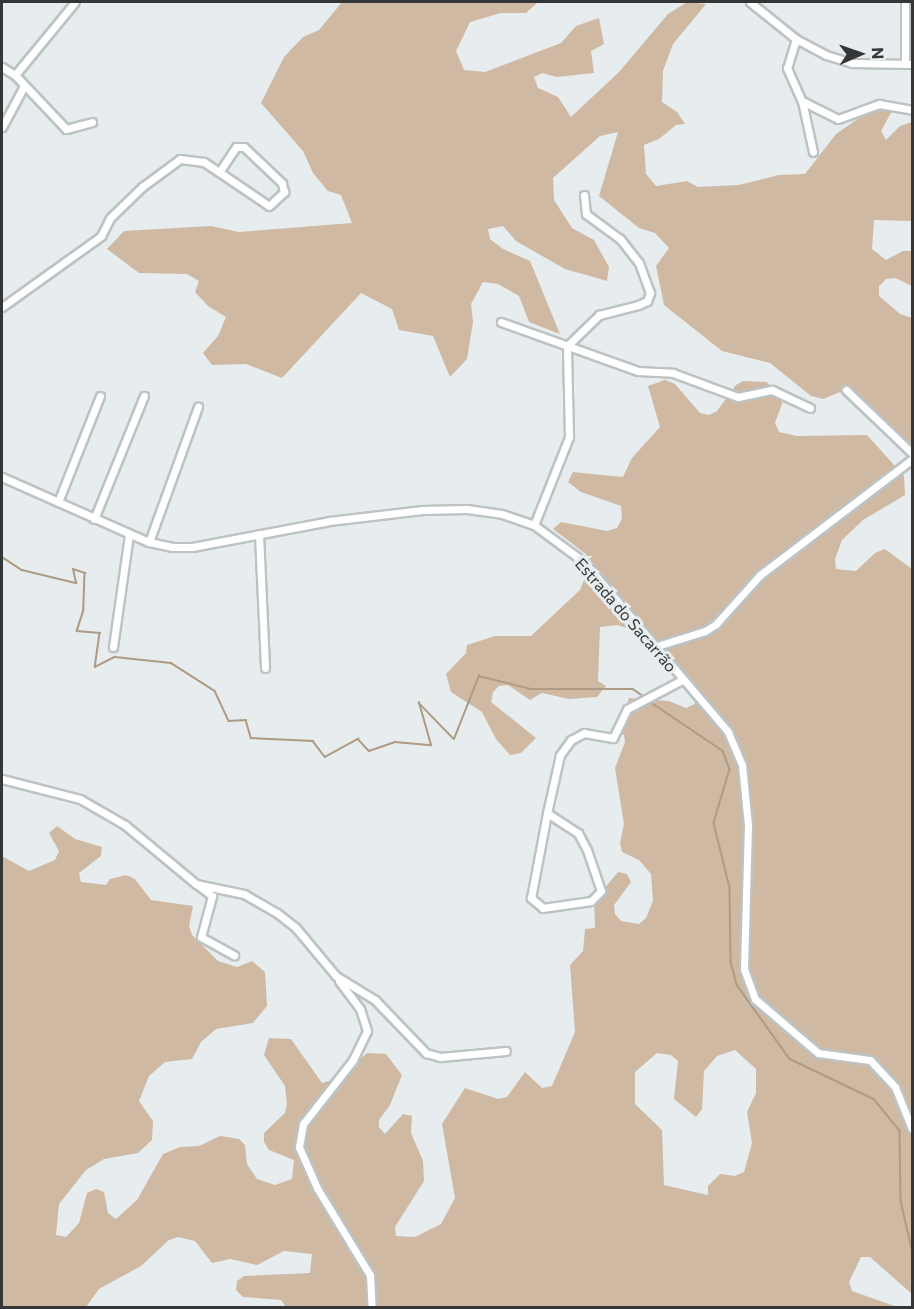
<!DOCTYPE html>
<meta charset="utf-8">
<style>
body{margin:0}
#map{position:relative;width:914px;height:1309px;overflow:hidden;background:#e7edee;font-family:Commissioner,sans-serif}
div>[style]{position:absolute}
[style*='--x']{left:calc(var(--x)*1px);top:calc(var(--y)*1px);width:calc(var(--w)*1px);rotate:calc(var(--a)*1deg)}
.green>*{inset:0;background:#cfb9a2}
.stream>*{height:1.5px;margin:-0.75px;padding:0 0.75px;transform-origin:0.75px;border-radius:0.75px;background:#af9a83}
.roads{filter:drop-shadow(2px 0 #bdc3c4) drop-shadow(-2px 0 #bdc3c4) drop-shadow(0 2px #bdc3c4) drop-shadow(0 -2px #bdc3c4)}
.minor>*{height:7px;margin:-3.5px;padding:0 3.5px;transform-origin:3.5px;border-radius:3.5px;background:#fff}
span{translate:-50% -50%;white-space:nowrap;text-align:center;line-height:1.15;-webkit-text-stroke:6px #e7edee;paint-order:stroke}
.street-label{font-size:16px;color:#343637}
.frame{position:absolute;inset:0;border:3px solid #343637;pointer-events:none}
.north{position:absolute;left:830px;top:24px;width:60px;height:60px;-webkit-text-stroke:4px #e7edee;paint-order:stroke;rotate:88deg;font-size:16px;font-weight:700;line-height:24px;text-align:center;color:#343637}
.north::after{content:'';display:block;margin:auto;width:21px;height:27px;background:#343637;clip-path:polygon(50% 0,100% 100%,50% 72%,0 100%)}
</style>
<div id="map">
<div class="green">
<i style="clip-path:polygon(342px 2px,538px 2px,526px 13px,501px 13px,470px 22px,456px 51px,464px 70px,485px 72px,561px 43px,576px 26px,599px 18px,604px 44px,591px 51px,594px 73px,557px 77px,542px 73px,534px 77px,538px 88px,558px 97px,571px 117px,619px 72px,668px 14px,687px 2px,706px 4px,673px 44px,663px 71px,662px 102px,677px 112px,685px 124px,676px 125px,659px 139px,644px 145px,646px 174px,656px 186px,687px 181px,698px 187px,739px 185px,779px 175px,805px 174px,836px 134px,872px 109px,894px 107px,881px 131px,886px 140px,900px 126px,912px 122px,912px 221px,874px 220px,872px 249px,886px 260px,903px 251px,912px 251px,912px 286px,895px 278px,886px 279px,879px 286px,879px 296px,900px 314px,912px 318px,912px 461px,905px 438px,892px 435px,857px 398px,840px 392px,823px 399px,811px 396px,770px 363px,722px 351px,664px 305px,656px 266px,669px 248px,655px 233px,639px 228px,599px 196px,618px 132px,600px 136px,553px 178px,554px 200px,572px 228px,594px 240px,609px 267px,607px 281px,565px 269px,516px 241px,503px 226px,488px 229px,490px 239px,503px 249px,530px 261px,560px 334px,529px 322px,519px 296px,498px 284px,483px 282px,471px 304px,473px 322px,467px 359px,450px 377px,433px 336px,399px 330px,392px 309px,361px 293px,282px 378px,246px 364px,212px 365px,203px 353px,218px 336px,226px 317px,208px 306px,195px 292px,199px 281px,187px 274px,139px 273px,107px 249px,124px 231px,211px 226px,239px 232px,352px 223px,341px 195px,328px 191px,313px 173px,303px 151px,261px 103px,284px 57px,303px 37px,319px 30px)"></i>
<i style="clip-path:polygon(evenodd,665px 380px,675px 384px,700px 413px,709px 415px,717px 411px,736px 385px,743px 381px,766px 382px,781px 394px,782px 404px,775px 423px,779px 432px,797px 436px,867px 435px,904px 476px,905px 495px,863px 520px,842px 540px,835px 559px,836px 569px,856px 571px,875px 553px,885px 549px,912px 569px,912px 1294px,870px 1257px,861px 1257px,849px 1282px,852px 1291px,897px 1307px,286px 1307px,281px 1300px,243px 1297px,236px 1290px,237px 1281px,244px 1276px,310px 1273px,312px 1254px,284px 1251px,257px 1265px,230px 1259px,212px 1263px,195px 1241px,178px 1237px,169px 1240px,141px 1266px,99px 1289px,86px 1307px,2px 1307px,2px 856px,29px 871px,55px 860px,59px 851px,49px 833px,57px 826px,75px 839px,102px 847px,101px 856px,79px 873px,81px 882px,106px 885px,110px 879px,126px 875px,135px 879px,151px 900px,193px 906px,189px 926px,192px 935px,218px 961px,237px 967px,252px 961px,265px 972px,267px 1006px,253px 1023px,216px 1029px,201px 1042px,192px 1059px,165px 1062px,149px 1076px,139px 1101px,153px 1121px,152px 1140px,138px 1153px,104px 1159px,86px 1170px,59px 1204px,56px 1235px,66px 1237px,79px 1223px,87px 1193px,96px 1189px,104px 1192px,108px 1213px,116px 1219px,137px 1200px,163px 1154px,180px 1147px,199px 1146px,220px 1136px,239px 1139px,245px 1145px,247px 1164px,257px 1179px,275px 1185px,292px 1179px,294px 1160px,269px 1150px,264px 1142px,264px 1133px,285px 1113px,287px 1104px,285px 1086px,264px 1055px,269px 1038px,291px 1039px,322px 1083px,339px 1078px,367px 1053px,386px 1054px,402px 1075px,390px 1105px,379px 1120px,379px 1127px,385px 1134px,403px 1114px,412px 1116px,411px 1133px,423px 1161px,424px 1181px,395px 1227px,396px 1236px,415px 1237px,441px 1224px,455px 1198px,442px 1124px,465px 1088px,498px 1099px,507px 1097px,525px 1072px,542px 1088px,552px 1086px,575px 1032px,570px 965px,583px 951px,585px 929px,595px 928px,594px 901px,618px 872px,627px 874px,631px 882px,614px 905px,615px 914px,621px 921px,639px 924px,646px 918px,653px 901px,651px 874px,639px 860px,622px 852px,620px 843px,624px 824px,615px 768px,625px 742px,624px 735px,618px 733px,629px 698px,669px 701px,686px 708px,695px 704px,695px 693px,637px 632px,618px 625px,600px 627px,598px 681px,606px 686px,597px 697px,569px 699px,542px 693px,530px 700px,508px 685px,499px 686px,493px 692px,491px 702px,536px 738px,521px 753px,510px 755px,496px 739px,482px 712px,451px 692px,446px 674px,466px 653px,467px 645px,495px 636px,531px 636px,580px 590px,584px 580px,583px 561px,587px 555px,553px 529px,561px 522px,607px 531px,617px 528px,622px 519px,621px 506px,581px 492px,568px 482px,573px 472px,623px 477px,632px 458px,660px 427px,648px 386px,665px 380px,735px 1050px,756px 1069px,756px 1093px,747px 1112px,752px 1143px,744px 1172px,735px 1176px,720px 1174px,708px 1186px,708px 1195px,664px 1185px,662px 1130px,635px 1104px,635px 1072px,657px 1053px,671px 1055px,678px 1061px,674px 1099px,696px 1117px,702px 1109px,704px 1071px,717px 1056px,735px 1050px)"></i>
</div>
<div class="stream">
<i style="--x:2;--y:557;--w:24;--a:33"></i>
<i style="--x:22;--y:570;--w:56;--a:13.5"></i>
<i style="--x:76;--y:583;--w:14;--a:-102"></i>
<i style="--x:73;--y:569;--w:13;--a:18"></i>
<i style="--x:85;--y:573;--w:37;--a:92"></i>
<i style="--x:84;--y:610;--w:22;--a:108"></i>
<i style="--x:77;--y:631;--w:23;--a:5"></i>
<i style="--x:100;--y:633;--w:34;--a:98"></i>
<i style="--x:95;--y:667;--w:22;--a:-27"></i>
<i style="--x:115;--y:657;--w:56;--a:6.1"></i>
<i style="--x:171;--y:663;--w:52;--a:32.5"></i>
<i style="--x:215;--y:691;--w:33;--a:65"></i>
<i style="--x:229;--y:721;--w:17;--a:-3"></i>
<i style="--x:246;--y:720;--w:19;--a:74"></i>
<i style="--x:251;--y:738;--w:62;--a:2.8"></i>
<i style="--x:313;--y:741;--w:20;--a:53"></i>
<i style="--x:325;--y:757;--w:38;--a:-29"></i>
<i style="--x:358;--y:739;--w:16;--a:47"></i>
<i style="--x:369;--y:751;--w:28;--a:-19"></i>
<i style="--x:395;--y:742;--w:36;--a:5"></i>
<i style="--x:431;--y:745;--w:44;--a:-105.9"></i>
<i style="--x:419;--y:703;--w:50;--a:45.8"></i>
<i style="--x:454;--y:739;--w:68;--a:-68.4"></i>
<i style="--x:479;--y:676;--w:54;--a:14"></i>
<i style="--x:531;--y:689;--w:102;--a:0"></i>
<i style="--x:633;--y:689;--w:12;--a:35"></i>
<i style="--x:649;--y:701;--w:89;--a:34"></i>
<i style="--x:723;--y:751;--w:19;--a:69"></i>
<i style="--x:730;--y:769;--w:56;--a:106.5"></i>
<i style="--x:714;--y:823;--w:67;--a:76.2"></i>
<i style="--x:730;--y:888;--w:74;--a:89.2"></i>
<i style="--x:731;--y:962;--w:24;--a:75"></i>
<i style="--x:737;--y:985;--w:91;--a:54.4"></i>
<i style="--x:790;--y:1059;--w:93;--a:25.5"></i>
<i style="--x:874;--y:1099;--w:41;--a:50.9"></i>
<i style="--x:900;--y:1131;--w:70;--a:89.2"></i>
<i style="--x:901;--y:1201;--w:49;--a:77.1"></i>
</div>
<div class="roads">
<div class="minor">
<i style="--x:750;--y:2;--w:59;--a:38.8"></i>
<i style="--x:796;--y:39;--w:34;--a:28"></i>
<i style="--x:826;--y:55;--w:28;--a:17"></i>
<i style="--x:853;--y:63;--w:59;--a:1"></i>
<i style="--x:796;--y:39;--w:30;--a:107"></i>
<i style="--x:787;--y:68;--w:36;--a:66"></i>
<i style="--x:802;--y:101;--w:40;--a:26.6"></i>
<i style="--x:838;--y:119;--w:44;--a:-20.1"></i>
<i style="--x:879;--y:104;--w:34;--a:10"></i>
<i style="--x:905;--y:64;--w:62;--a:-90"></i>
<i style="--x:2;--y:67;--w:15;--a:32"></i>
<i style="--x:15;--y:75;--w:94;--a:-50.6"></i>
<i style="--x:15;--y:75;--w:74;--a:46.6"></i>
<i style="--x:66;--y:129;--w:27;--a:-15"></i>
<i style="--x:802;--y:101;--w:52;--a:77.8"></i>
<i style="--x:2;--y:127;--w:47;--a:-61.8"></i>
<i style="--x:2;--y:307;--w:122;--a:-35.6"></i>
<i style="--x:101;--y:236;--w:20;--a:-63"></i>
<i style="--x:110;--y:218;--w:45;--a:-44.1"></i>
<i style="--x:142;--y:187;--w:47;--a:-36.4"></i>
<i style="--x:180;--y:159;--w:24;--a:7"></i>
<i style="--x:204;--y:162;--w:18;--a:34"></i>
<i style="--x:219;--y:172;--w:60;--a:34.2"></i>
<i style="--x:269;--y:206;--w:21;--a:-43"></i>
<i style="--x:284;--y:192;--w:9;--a:-103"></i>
<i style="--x:282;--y:183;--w:52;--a:-136.5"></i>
<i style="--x:244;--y:147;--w:8;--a:180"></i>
<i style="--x:236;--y:147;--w:30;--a:124"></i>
<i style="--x:501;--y:322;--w:145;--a:19.7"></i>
<i style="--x:638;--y:371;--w:35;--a:3"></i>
<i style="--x:673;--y:373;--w:69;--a:20.3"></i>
<i style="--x:738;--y:397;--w:35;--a:-12"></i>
<i style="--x:772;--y:390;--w:42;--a:25.3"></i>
<i style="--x:846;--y:390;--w:91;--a:43.7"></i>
<i style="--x:2;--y:477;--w:161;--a:23.9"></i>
<i style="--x:149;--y:542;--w:24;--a:12"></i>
<i style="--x:172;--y:547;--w:20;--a:0"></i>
<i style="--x:192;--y:547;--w:139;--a:-10.7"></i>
<i style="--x:329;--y:521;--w:94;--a:-6.7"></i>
<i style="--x:422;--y:510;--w:45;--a:-1.3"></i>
<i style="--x:467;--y:509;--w:35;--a:8"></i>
<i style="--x:502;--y:514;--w:34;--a:19"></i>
<i style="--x:534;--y:525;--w:62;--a:36.5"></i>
<i style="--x:584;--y:562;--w:223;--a:49.7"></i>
<i style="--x:728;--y:732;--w:36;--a:67"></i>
<i style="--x:742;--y:765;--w:60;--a:84.3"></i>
<i style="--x:748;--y:825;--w:144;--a:91.6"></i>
<i style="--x:744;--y:969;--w:32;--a:70"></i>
<i style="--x:755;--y:999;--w:83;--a:40.6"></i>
<i style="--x:818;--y:1053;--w:52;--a:7.7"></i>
<i style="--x:870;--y:1060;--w:37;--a:47"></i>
<i style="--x:895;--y:1087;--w:45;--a:68"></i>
<i style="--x:58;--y:502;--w:114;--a:-68.4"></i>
<i style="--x:94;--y:519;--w:133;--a:-67.9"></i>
<i style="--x:534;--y:525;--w:95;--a:-68.3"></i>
<i style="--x:569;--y:437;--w:91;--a:-91.3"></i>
<i style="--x:567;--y:346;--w:45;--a:-44.1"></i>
<i style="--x:599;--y:315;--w:40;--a:-14.4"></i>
<i style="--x:638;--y:305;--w:10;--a:-24"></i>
<i style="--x:647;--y:301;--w:9;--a:-69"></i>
<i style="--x:650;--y:293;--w:32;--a:-110"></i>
<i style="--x:639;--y:263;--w:31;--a:-128"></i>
<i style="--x:620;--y:239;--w:42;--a:-143.7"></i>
<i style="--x:586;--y:214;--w:19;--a:-96"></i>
<i style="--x:259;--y:534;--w:134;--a:87.4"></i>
<i style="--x:149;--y:542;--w:144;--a:-70.1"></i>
<i style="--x:113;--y:647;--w:114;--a:-81.9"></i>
<i style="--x:654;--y:647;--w:53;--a:-17.4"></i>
<i style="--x:705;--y:631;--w:13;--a:-32"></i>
<i style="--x:716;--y:624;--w:66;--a:-48.1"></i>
<i style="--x:760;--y:575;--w:191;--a:-37.3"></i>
<i style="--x:2;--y:779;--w:81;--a:14.4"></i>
<i style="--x:80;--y:799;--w:52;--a:30"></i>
<i style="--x:125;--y:825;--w:92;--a:39.7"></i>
<i style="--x:196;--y:884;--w:49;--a:11.8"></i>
<i style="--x:244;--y:894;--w:38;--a:30"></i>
<i style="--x:277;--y:913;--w:24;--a:38"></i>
<i style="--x:296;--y:928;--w:62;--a:50.2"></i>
<i style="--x:336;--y:976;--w:46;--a:31.6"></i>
<i style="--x:375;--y:1000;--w:74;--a:46.1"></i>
<i style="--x:426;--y:1053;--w:15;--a:16"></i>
<i style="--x:440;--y:1057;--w:66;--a:-5.2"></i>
<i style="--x:547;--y:813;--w:37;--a:33"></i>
<i style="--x:578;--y:833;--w:19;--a:62"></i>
<i style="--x:587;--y:850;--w:43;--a:71.1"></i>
<i style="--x:601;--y:891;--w:14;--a:135"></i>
<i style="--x:591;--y:901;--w:49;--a:171.7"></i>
<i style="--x:543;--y:908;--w:16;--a:-140"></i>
<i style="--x:531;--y:898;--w:86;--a:-79.3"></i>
<i style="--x:547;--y:813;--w:59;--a:-77.4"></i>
<i style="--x:560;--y:755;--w:19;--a:-54"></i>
<i style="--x:571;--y:740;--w:15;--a:-28"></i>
<i style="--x:584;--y:733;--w:29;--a:10"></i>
<i style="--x:613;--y:738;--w:32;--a:-64"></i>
<i style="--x:627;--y:709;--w:62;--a:-27.8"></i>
<i style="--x:198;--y:885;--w:18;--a:38"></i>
<i style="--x:212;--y:896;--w:42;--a:105"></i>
<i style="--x:201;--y:937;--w:38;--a:29"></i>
<i style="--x:339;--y:981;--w:35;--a:53"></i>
<i style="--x:360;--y:1009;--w:23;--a:72"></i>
<i style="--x:367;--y:1031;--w:32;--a:116"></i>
<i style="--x:353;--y:1060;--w:81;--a:128"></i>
<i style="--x:303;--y:1124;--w:23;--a:100"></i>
<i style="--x:299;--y:1147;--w:45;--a:66.3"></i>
<i style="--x:317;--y:1188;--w:102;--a:58.7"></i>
<i style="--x:370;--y:1275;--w:33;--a:87"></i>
</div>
</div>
<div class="street-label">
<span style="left:626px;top:615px;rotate:49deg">Estrada do Sacarrão</span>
</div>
<div class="frame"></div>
<div class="north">N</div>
</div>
